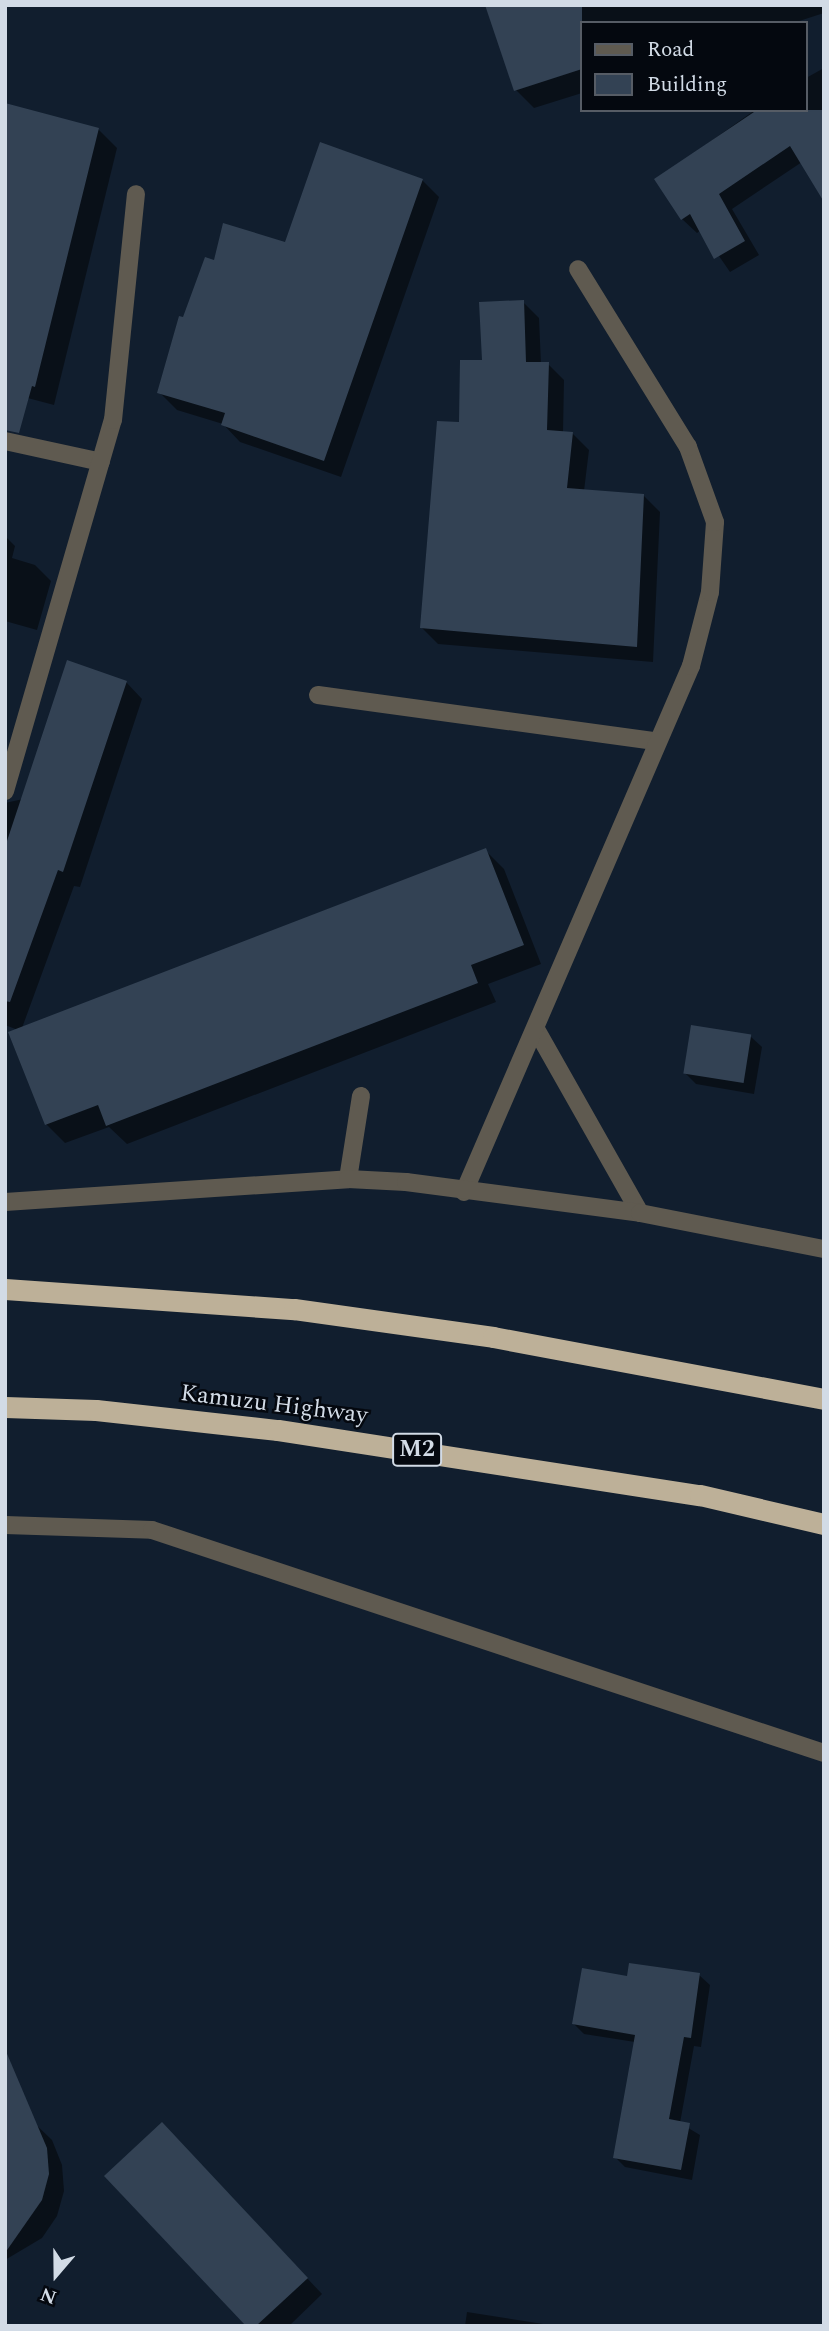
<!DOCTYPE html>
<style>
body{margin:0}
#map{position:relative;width:829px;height:2331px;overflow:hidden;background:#111e2e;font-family:Spectral,serif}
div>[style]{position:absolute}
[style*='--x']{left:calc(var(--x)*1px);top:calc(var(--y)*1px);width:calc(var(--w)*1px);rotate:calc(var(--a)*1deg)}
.shadow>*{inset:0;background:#0007}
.building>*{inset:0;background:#334254;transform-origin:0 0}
.minor>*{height:18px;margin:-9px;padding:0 9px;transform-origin:9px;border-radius:9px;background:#5f5a50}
.highway>*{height:21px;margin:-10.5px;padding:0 10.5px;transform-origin:10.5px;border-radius:10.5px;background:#bdb098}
span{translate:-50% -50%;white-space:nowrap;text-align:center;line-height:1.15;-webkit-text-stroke:5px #04080f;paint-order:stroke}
.shield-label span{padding:2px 5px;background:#04080f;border:2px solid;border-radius:5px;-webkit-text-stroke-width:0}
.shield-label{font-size:23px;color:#d2dbe6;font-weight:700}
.street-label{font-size:24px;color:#d2dbe6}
.frame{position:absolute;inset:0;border:7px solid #d2dbe6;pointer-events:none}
.legend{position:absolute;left:580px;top:21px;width:228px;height:91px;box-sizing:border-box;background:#04080f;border:2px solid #565c65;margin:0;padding:9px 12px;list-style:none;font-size:21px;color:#d2dbe6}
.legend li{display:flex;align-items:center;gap:14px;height:35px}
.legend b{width:35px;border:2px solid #565c65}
.north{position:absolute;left:21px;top:2240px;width:70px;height:70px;-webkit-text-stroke:5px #04080f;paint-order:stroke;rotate:200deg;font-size:19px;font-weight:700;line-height:28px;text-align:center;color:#d2dbe6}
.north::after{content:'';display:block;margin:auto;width:24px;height:32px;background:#d2dbe6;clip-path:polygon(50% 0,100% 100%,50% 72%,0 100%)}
</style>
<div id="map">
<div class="shadow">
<i style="clip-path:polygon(487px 5px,824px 5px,824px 13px,793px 23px,582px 23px,582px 93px,534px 108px,516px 90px)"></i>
<i style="clip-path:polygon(824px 68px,824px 174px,802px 162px,732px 209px,759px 255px,730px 272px,701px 230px,697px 233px,682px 219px,656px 180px,755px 110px,806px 110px,806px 78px)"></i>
<i style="clip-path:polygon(98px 129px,117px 148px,54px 405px,5px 392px)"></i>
<i style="clip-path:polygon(422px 180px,439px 197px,341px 477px,240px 442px,223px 424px,177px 410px,159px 392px,184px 319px,215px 262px,286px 244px)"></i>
<i style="clip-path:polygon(523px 302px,539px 318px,541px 364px,548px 364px,564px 380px,563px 433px,572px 433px,589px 450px,584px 491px,644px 496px,660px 512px,653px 662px,438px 644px,422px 628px,461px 424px,484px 362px)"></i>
<i style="clip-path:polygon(5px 536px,15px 546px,12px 558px,35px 565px,51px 581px,37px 630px,5px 621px)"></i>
<i style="clip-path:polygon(126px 682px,142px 699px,80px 887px,74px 886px,22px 1028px,485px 850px,504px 869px,541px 964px,488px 984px,496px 1002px,127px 1144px,109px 1127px,65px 1143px,46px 1124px,18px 1030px,5px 1025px,5px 803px,23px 799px)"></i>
<i style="clip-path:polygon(750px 1036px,762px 1047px,754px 1094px,696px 1084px,685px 1073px)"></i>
<i style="clip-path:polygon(699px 1975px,710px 1985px,701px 2047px,694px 2046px,680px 2123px,700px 2135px,692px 2180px,625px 2167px,615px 2157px,635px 2042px,584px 2034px,574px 2024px,628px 1978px)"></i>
<i style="clip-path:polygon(5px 2095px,52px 2140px,62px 2165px,64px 2191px,57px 2216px,42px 2238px,5px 2260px)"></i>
<i style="clip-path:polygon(177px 2140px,322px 2294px,289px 2326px,248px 2326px)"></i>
<i style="clip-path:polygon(467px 2312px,556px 2326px,465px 2326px)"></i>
</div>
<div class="building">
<i style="clip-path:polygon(485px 5px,582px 5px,582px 69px,514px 91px)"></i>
<i style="clip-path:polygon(5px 103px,99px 128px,35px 387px,32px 386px,19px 433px,5px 430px)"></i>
<i style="clip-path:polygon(757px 110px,824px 110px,824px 202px,790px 146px,719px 194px,745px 241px,714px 259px,690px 214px,681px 220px,654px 179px)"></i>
<i style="clip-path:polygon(320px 142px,423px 179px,324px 461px,221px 425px,225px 413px,157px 393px,179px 316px,183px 317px,205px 257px,214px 260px,223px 223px,285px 242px)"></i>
<i style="clip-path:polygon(524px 300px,526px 362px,549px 362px,547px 430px,573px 432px,567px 488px,644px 494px,637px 647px,420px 628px,437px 421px,459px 422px,460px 360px,482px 360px,479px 302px)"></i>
<i style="clip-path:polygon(67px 660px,127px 681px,63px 872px,58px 870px,10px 1002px,5px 1001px,5px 847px)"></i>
<i style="clip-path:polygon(486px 848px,524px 945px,471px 965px,478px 983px,106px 1126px,98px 1105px,45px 1125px,8px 1032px)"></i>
<i style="left:691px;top:1025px;width:61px;height:49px;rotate:9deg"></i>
<i style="clip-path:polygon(629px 1963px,700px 1973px,691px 2038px,684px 2037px,669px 2119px,690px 2123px,681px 2170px,613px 2158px,635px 2035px,572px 2024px,582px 1968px,627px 1976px)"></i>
<i style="clip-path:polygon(5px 2049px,47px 2148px,49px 2174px,42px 2200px,5px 2253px)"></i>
<i style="clip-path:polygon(162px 2122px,308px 2278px,256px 2326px,246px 2326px,104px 2176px)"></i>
</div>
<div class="minor">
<i style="--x:5;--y:441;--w:98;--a:12.3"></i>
<i style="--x:318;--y:695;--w:340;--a:7.8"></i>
<i style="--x:5;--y:791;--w:386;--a:-73.8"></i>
<i style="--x:113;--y:420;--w:227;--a:-84.2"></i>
<i style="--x:537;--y:1031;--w:209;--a:60.5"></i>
<i style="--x:348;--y:1179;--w:84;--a:-81.1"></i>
<i style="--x:464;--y:1192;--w:573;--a:-66.66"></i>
<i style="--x:691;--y:666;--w:76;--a:-75.6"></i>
<i style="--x:710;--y:592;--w:70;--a:-85.9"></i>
<i style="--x:715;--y:522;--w:80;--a:-109.8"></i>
<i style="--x:688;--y:447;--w:209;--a:-121.7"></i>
<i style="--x:5;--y:1202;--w:344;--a:-3.8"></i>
<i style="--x:348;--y:1179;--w:58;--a:3"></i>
<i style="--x:406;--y:1182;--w:236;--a:7.5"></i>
<i style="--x:640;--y:1213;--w:187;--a:11.1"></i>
<i style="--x:5;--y:1525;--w:147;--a:1.9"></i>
<i style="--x:152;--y:1530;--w:708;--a:18.36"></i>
</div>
<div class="highway">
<i style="--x:5;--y:1289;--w:290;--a:4"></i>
<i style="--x:294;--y:1309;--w:201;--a:8"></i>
<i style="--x:493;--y:1337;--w:337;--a:10.6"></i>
<i style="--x:5;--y:1407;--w:91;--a:1.9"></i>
<i style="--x:96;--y:1410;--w:183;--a:6.3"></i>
<i style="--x:278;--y:1430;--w:427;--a:8.8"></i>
<i style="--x:700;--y:1495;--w:127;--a:13.2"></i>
</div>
<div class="shield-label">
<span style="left:417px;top:1450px">M2</span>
</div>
<div class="street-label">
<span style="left:274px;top:1405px;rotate:7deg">Kamuzu Highway</span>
</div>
<div class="frame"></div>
<ul class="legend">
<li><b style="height:9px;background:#5f5a50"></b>Road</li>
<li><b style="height:19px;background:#334254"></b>Building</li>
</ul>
<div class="north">N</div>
</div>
